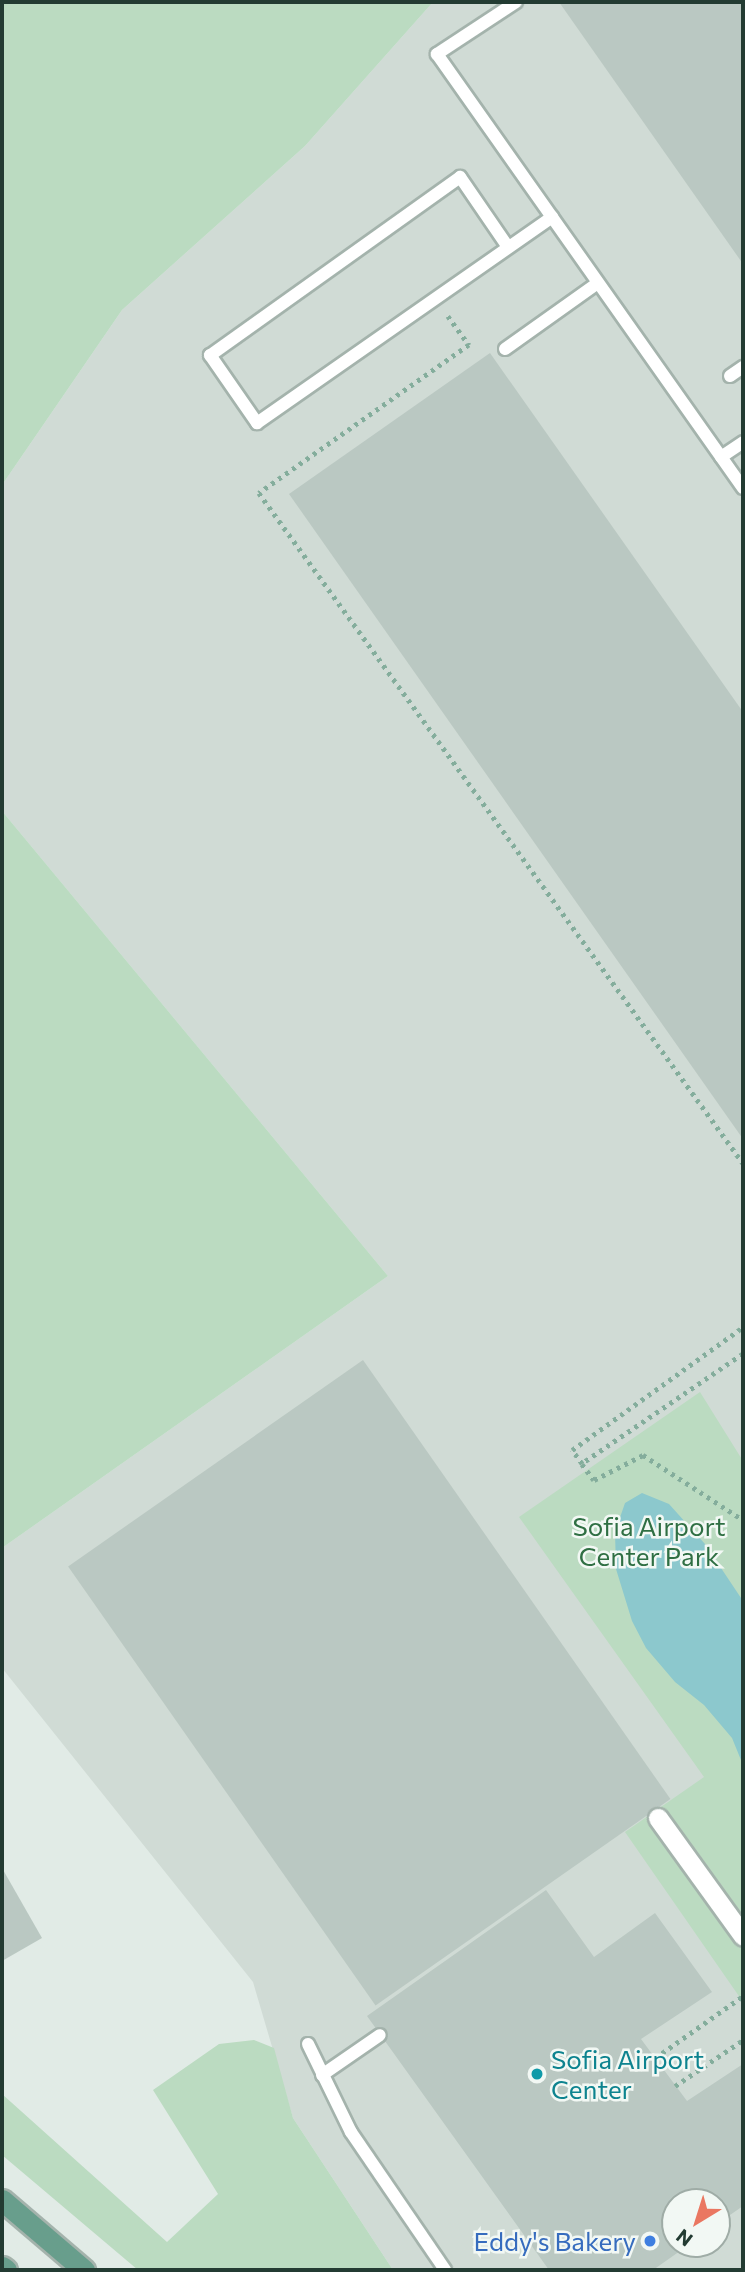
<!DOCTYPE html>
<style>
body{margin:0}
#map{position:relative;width:745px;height:2272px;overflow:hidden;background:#e1ebe6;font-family:Commissioner,sans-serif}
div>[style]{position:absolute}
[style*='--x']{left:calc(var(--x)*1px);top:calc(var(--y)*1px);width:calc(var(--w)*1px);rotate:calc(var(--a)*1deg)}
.built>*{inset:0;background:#d0dbd5}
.green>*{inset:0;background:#bbdbc1}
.water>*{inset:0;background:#8cc8cd}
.building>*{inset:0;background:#bac8c2;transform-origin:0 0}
.path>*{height:4.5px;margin-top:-2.25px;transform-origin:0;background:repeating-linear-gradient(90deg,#84ad9c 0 3.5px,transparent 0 8.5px)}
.roads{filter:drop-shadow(2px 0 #a4b3ac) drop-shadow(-2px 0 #a4b3ac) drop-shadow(0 2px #a4b3ac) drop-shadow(0 -2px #a4b3ac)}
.service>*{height:12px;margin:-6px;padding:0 6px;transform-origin:6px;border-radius:6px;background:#fff}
.pedestrian>*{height:19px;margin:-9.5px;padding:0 9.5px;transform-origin:9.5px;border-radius:9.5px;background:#fff}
.primary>*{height:21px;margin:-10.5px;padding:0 10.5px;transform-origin:10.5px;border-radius:10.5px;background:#689e8c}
.dots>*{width:19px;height:19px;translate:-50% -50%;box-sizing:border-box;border:4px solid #f2f8f4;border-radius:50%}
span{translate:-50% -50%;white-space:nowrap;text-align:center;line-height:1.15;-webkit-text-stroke:5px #f2f8f4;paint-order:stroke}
.park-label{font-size:26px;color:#2f6f43}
.culture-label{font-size:26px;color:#0d838f}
.left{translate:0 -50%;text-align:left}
.shop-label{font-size:26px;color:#366cbe}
.right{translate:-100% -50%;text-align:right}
.frame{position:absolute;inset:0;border:4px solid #233b32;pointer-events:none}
.north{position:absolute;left:661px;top:2188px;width:70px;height:70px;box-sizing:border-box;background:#f2f8f4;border:2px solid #9faca6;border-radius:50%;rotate:218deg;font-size:19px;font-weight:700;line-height:28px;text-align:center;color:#233b32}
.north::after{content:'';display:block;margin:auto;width:24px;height:32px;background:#ea7761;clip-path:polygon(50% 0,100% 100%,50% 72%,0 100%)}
</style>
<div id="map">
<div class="built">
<i style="clip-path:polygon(evenodd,433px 2px,743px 2px,743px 2270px,393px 2270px,293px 2118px,253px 1982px,2px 1668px,2px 1548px,388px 1276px,2px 811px,2px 485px,122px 310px,305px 146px,433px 2px,675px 2202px,717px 2202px,717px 2244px,675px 2244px,675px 2202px)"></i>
</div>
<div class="green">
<i style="clip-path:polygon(2px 2px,433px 2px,305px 146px,122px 310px,2px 485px)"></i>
<i style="clip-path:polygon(2px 811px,388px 1276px,2px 1548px)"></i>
<i style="clip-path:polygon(700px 1392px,743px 1461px,743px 2002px,625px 1832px,704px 1777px,519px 1517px)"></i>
<i style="clip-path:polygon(254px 2040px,274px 2048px,293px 2118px,393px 2270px,138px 2270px,2px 2155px,2px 2094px,167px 2242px,218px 2194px,153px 2090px,219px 2044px)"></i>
</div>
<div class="water">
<i style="clip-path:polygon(642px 1493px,669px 1504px,705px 1544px,743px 1601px,743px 1765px,732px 1738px,704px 1705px,675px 1682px,646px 1648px,632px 1621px,616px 1569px,615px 1532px,625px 1503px)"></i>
</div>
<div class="building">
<i style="clip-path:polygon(559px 2px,743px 2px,743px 264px)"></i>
<i style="clip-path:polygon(490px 353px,743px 712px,743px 1139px,289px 494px)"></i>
<i style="left:363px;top:1360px;width:536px;height:360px;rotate:55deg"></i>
<i style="clip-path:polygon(2px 1868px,42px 1938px,2px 1961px)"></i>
<i style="clip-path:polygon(546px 1890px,594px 1957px,655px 1913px,712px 1992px,641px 2039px,687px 2101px,743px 2064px,743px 2206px,717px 2224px,717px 2202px,675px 2202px,675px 2244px,690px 2244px,653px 2270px,549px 2270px,367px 2016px)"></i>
</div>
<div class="path">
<i style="--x:448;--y:316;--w:36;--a:54"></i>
<i style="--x:469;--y:345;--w:257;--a:144.8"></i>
<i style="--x:259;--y:493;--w:827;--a:54.16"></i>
<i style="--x:743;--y:1354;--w:195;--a:145.7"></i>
<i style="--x:582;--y:1464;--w:20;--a:53"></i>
<i style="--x:594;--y:1480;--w:55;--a:-27"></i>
<i style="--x:643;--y:1455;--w:119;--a:33"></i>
<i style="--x:582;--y:1464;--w:17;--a:-126"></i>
<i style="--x:572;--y:1450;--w:211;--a:-35.7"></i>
<i style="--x:655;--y:2058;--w:108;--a:-35.2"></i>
<i style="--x:675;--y:2086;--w:82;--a:-34.1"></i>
</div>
<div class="roads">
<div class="service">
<i style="--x:516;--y:2;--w:95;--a:146.6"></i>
<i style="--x:437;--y:54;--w:531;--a:54.81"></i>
<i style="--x:508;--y:247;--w:85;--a:-124.4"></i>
<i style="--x:460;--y:177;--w:307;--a:144.5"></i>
<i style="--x:210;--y:355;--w:83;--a:55.3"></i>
<i style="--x:257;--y:423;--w:360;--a:-34.9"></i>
<i style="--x:505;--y:349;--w:114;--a:-35.4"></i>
<i style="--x:730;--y:376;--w:16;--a:-35"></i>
<i style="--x:721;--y:457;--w:27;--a:-34"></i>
<i style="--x:308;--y:2044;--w:98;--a:64"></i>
<i style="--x:351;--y:2132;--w:167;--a:55.7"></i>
<i style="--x:322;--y:2075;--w:70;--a:-34.6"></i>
</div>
<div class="pedestrian">
<i style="--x:658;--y:1818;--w:145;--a:54.2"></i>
</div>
<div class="primary">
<i style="--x:2;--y:2200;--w:108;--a:40.5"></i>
<i style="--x:2;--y:2267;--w:5;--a:37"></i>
</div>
</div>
<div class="dots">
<i style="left:537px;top:2074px;background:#0f9aa8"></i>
<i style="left:650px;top:2241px;background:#3f7fe0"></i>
</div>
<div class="park-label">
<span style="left:649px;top:1541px">Sofia Airport<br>Center Park</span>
</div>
<div class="culture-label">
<span class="left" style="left:551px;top:2074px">Sofia Airport<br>Center</span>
</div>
<div class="shop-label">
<span class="right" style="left:636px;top:2241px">Eddy's Bakery</span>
</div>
<div class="frame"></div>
<div class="north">N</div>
</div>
